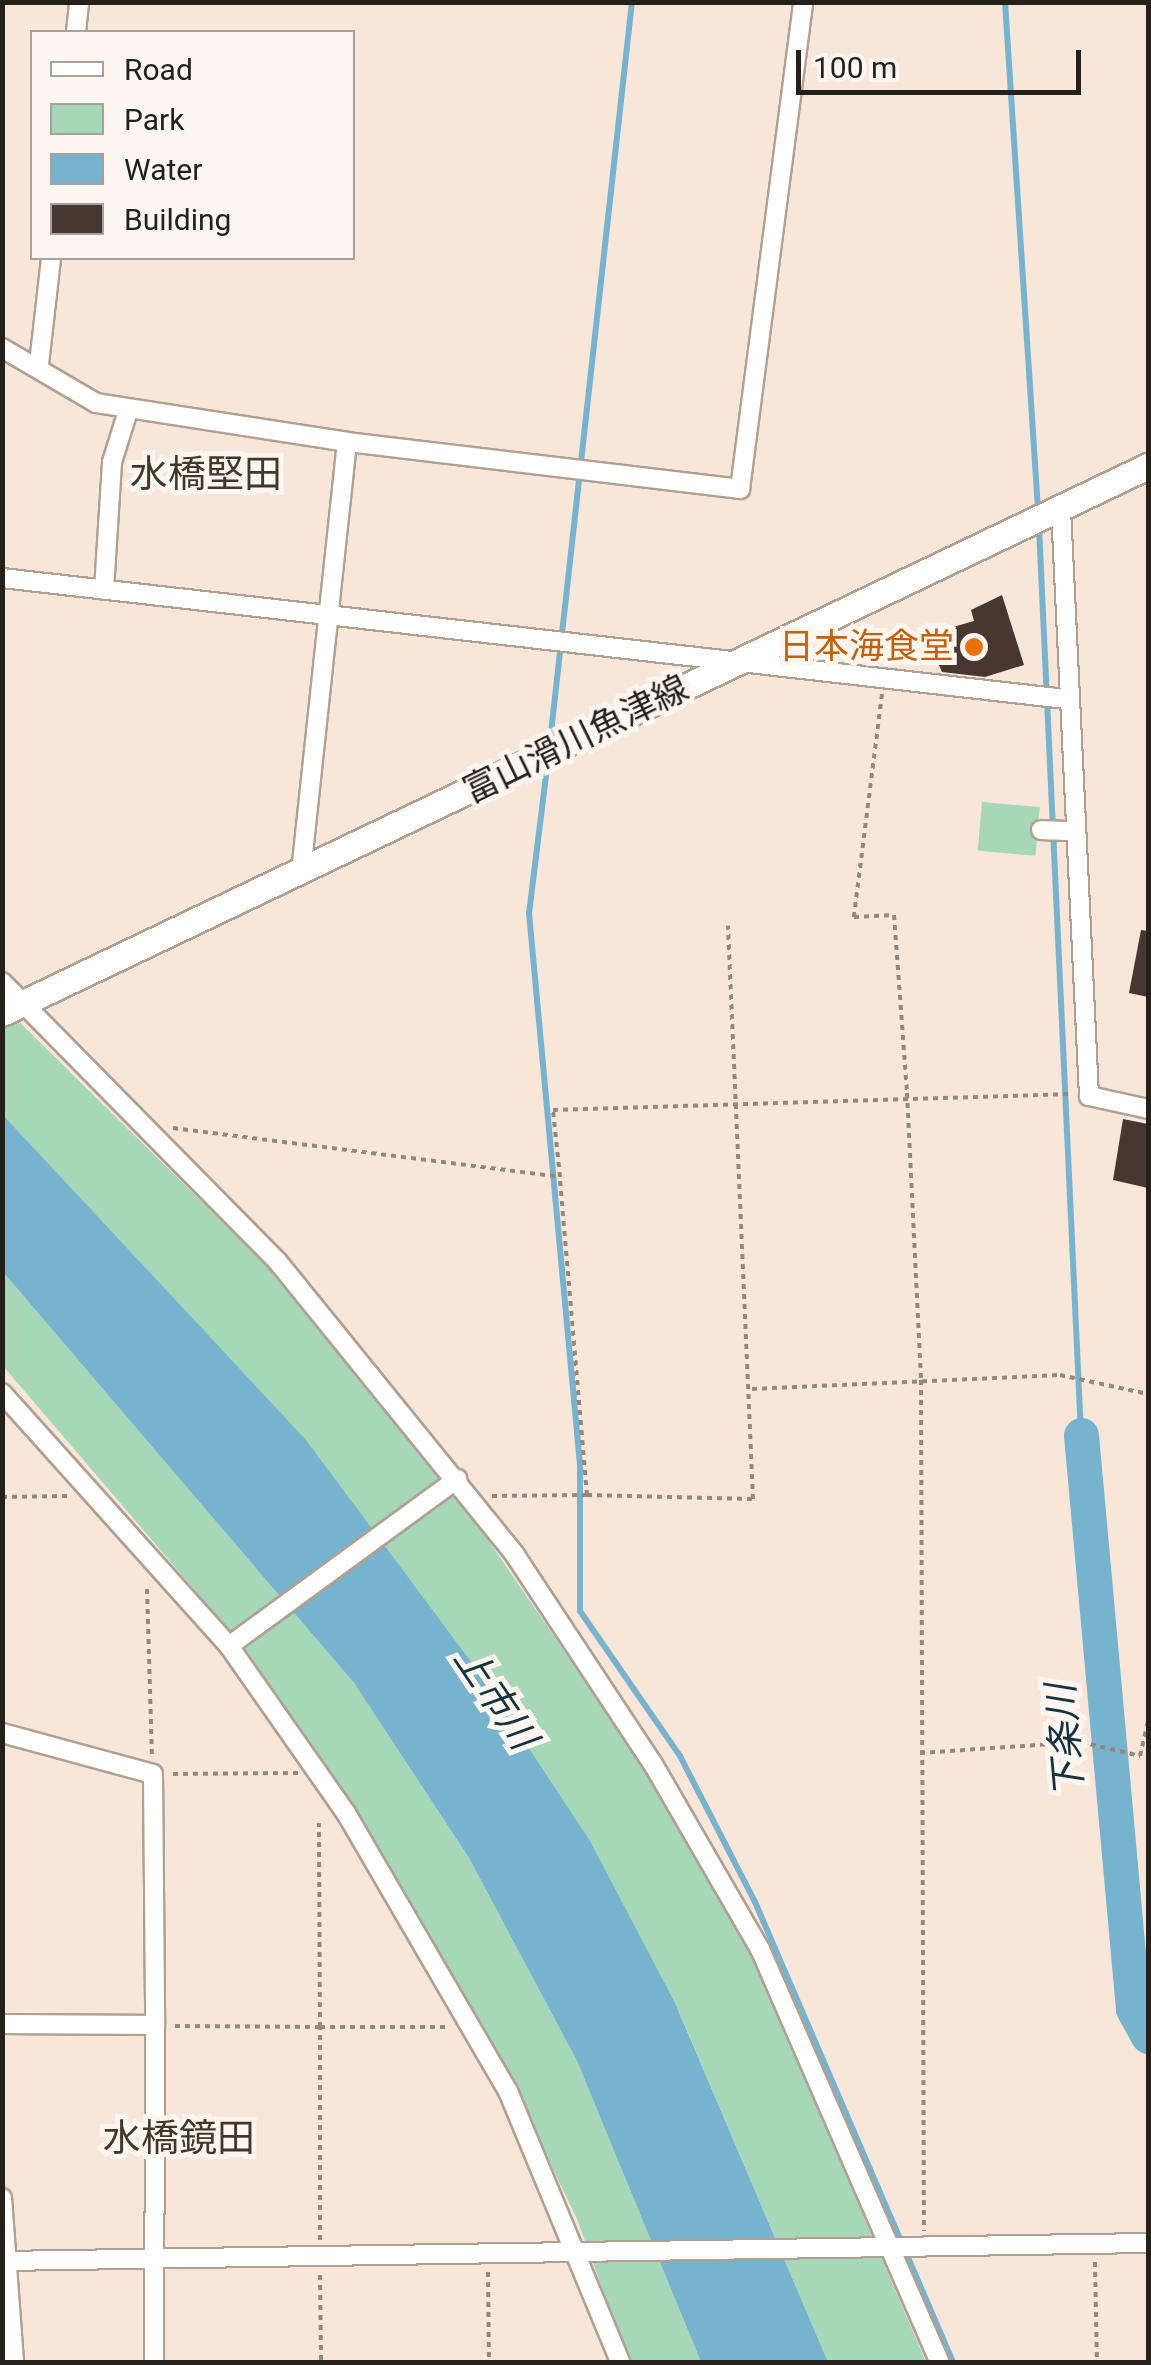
<!DOCTYPE html>
<meta charset="utf-8">
<style>
body{margin:0}
#map{position:relative;width:1151px;height:2365px;overflow:hidden;background:#f8e7d8;font-family:Roboto,"Noto Sans JP",sans-serif}
div>[style]{position:absolute}
[style*='--x']{left:calc(var(--x)*1px);top:calc(var(--y)*1px);width:calc(var(--w)*1px);rotate:calc(var(--a)*1deg)}
.green>*{inset:0;background:#a6d8b8;transform-origin:0 0}
.water>*{inset:0;background:#76b3cf}
.stream>*{height:6px;margin:-3px;padding:0 3px;transform-origin:3px;border-radius:3px;background:#76b3cf}
.river>*{height:35px;margin:-17.5px;padding:0 17.5px;transform-origin:17.5px;border-radius:17.5px;background:#76b3cf}
.building>*{inset:0;background:#483631}
.path>*{height:4px;margin-top:-2px;transform-origin:0;background:repeating-linear-gradient(90deg,#94887e 0 5px,transparent 0 10px)}
.roads{filter:drop-shadow(2px 0 #b0a092) drop-shadow(-2px 0 #b0a092) drop-shadow(0 2px #b0a092) drop-shadow(0 -2px #b0a092)}
.street>*{height:18px;margin:-9px;padding:0 9px;transform-origin:9px;border-radius:9px;background:#fff}
.secondary>*{height:25px;margin:-12.5px;padding:0 12.5px;transform-origin:12.5px;border-radius:12.5px;background:#fff}
.dots>*{width:28px;height:28px;translate:-50% -50%;box-sizing:border-box;border:5px solid #fdf6f0;border-radius:50%}
span{translate:-50% -50%;white-space:nowrap;text-align:center;line-height:1.15;-webkit-text-stroke:10px #fdf6f0;paint-order:stroke}
.food-label{font-size:35px;color:#c56008}
.right{translate:-100% -50%;text-align:right}
.street-label{font-size:35px;color:#26201b}
.neighbourhood-label{font-size:38px;color:#43362a}
.water-label{font-size:38px;color:#15333f;font-style:italic}
.frame{position:absolute;inset:0;border:5px solid #26201b;pointer-events:none}
.legend{position:absolute;left:30px;top:30px;width:325px;height:230px;box-sizing:border-box;background:#fdf6f0;border:2px solid #a7a09b;margin:0;padding:12px 18px;list-style:none;font-size:30px;color:#26201b}
.legend li{display:flex;align-items:center;gap:20px;height:50px}
.legend b{width:50px;border:2px solid #a7a09b}
.scale{position:absolute;left:796px;top:50px;width:285px;height:45px;box-sizing:border-box;border:5px solid #26201b;border-top:0;padding-left:12px;font-size:30px;line-height:35px;white-space:nowrap;color:#26201b;-webkit-text-stroke:8px #fdf6f0;paint-order:stroke}
</style>
<div id="map">
<div class="green">
<i style="left:982px;top:802px;width:58px;height:49px;rotate:5deg"></i>
<i style="clip-path:polygon(2px 1005px,264px 1263px,466px 1508px,657px 1786px,742px 1932px,926px 2362px,828px 2362px,680px 2014px,478px 1671px,309px 1445px,3px 1115px)"></i>
<i style="clip-path:polygon(3px 1272px,354px 1683px,469px 1858px,577px 2061px,701px 2362px,629px 2362px,577px 2219px,493px 2043px,386px 1862px,246px 1650px,3px 1366px)"></i>
</div>
<div class="water">
<i style="clip-path:polygon(3px 1115px,306px 1440px,478px 1671px,590px 1841px,675px 2003px,828px 2362px,701px 2362px,577px 2061px,469px 1858px,354px 1683px,3px 1272px)"></i>
</div>
<div class="stream">
<i style="--x:1005;--y:2;--w:509;--a:86.28"></i>
<i style="--x:1039;--y:527;--w:909;--a:87.35"></i>
<i style="--x:550;--y:742;--w:745;--a:-83.68"></i>
<i style="--x:548;--y:759;--w:155;--a:97"></i>
<i style="--x:529;--y:913;--w:554;--a:84.72"></i>
<i style="--x:580;--y:1465;--w:146;--a:90"></i>
<i style="--x:580;--y:1611;--w:176;--a:55.4"></i>
<i style="--x:680;--y:1756;--w:164;--a:62.8"></i>
<i style="--x:755;--y:1902;--w:501;--a:66.71"></i>
</div>
<div class="river">
<i style="--x:1081;--y:1435;--w:576;--a:84.82"></i>
<i style="--x:1133;--y:2009;--w:31;--a:61"></i>
</div>
<div class="building">
<i style="clip-path:polygon(1002px 595px,1024px 665px,985px 677px,942px 672px,925px 635px,974px 621px,971px 610px)"></i>
<i style="clip-path:polygon(1141px 930px,1148px 931px,1148px 997px,1129px 993px)"></i>
<i style="clip-path:polygon(1123px 1119px,1148px 1124px,1148px 1188px,1113px 1180px)"></i>
</div>
<div class="path">
<i style="--x:882;--y:694;--w:225;--a:97.2"></i>
<i style="--x:854;--y:917;--w:40;--a:-2.9"></i>
<i style="--x:894;--y:915;--w:178;--a:85.8"></i>
<i style="--x:907;--y:1093;--w:287;--a:87.2"></i>
<i style="--x:921;--y:1380;--w:851;--a:89.8"></i>
<i style="--x:173;--y:1128;--w:390;--a:7.2"></i>
<i style="--x:560;--y:1177;--w:67;--a:-96"></i>
<i style="--x:553;--y:1110;--w:518;--a:-1.77"></i>
<i style="--x:752;--y:1389;--w:308;--a:-2.6"></i>
<i style="--x:1060;--y:1375;--w:90;--a:12.2"></i>
<i style="--x:587;--y:1495;--w:166;--a:1.4"></i>
<i style="--x:753;--y:1499;--w:574;--a:-92.5"></i>
<i style="--x:492;--y:1496;--w:95;--a:-0.6"></i>
<i style="--x:587;--y:1495;--w:319;--a:-94.9"></i>
<i style="--x:2;--y:1497;--w:66;--a:-0.9"></i>
<i style="--x:147;--y:1589;--w:166;--a:88.3"></i>
<i style="--x:920;--y:1753;--w:161;--a:-3.9"></i>
<i style="--x:1081;--y:1742;--w:61;--a:13.3"></i>
<i style="--x:1140;--y:1756;--w:37;--a:-77"></i>
<i style="--x:173;--y:1774;--w:125;--a:-0.5"></i>
<i style="--x:175;--y:2026;--w:145;--a:0.4"></i>
<i style="--x:320;--y:2027;--w:204;--a:-90.3"></i>
<i style="--x:320;--y:2240;--w:213;--a:-90"></i>
<i style="--x:320;--y:2027;--w:127;--a:0"></i>
<i style="--x:1095;--y:2262;--w:100;--a:88.9"></i>
<i style="--x:488;--y:2272;--w:90;--a:89.4"></i>
<i style="--x:320;--y:2275;--w:87;--a:89.3"></i>
</div>
<div class="roads">
<div class="street">
<i style="--x:76;--y:32;--w:30;--a:-84"></i>
<i style="--x:2;--y:348;--w:109;--a:30.3"></i>
<i style="--x:96;--y:403;--w:254;--a:8.8"></i>
<i style="--x:347;--y:442;--w:432;--a:96.1"></i>
<i style="--x:39;--y:364;--w:107;--a:-83.5"></i>
<i style="--x:347;--y:442;--w:396;--a:6.8"></i>
<i style="--x:740;--y:489;--w:491;--a:-82.6"></i>
<i style="--x:1061;--y:509;--w:588;--a:87.27"></i>
<i style="--x:1089;--y:1096;--w:60;--a:12.4"></i>
<i style="--x:2;--y:578;--w:1071;--a:6.49"></i>
<i style="--x:104;--y:590;--w:128;--a:-86.4"></i>
<i style="--x:112;--y:462;--w:53;--a:-72.6"></i>
<i style="--x:1041;--y:830;--w:31;--a:2"></i>
<i style="--x:2;--y:982;--w:393;--a:45.4"></i>
<i style="--x:278;--y:1262;--w:377;--a:51"></i>
<i style="--x:515;--y:1555;--w:250;--a:56.6"></i>
<i style="--x:653;--y:1764;--w:214;--a:60"></i>
<i style="--x:760;--y:1949;--w:451;--a:66.5"></i>
<i style="--x:2;--y:1393;--w:340;--a:48.1"></i>
<i style="--x:229;--y:1646;--w:204;--a:55"></i>
<i style="--x:346;--y:1813;--w:322;--a:59.8"></i>
<i style="--x:508;--y:2091;--w:293;--a:67.5"></i>
<i style="--x:229;--y:1646;--w:283;--a:-36.2"></i>
<i style="--x:2;--y:1733;--w:156;--a:15.2"></i>
<i style="--x:153;--y:1774;--w:251;--a:89.5"></i>
<i style="--x:155;--y:2025;--w:153;--a:-179.6"></i>
<i style="--x:2;--y:2198;--w:164;--a:85.8"></i>
<i style="--x:2;--y:2261;--w:1146;--a:-0.9"></i>
<i style="--x:154;--y:2362;--w:337;--a:-89.8"></i>
</div>
<div class="secondary">
<i style="--x:2;--y:1013;--w:1270;--a:-25.52"></i>
</div>
</div>
<div class="dots">
<i style="left:974px;top:647px;background:#e8710a"></i>
</div>
<div class="food-label">
<span class="right" style="left:954px;top:647px">日本海食堂</span>
</div>
<div class="street-label">
<span style="left:576px;top:740px;rotate:-26deg">富山滑川魚津線</span>
</div>
<div class="neighbourhood-label">
<span style="left:206px;top:475px">水橋堅田</span>
<span style="left:179px;top:2139px">水橋鏡田</span>
</div>
<div class="water-label">
<span style="left:495px;top:1698px;rotate:56deg">上市川</span>
<span style="left:1066px;top:1741px;rotate:-95deg">下条川</span>
</div>
<div class="frame"></div>
<ul class="legend">
<li><b style="height:12px;background:#fff"></b>Road</li>
<li><b style="height:28px;background:#a6d8b8"></b>Park</li>
<li><b style="height:28px;background:#76b3cf"></b>Water</li>
<li><b style="height:28px;background:#483631"></b>Building</li>
</ul>
<div class="scale">100 m</div>
</div>
